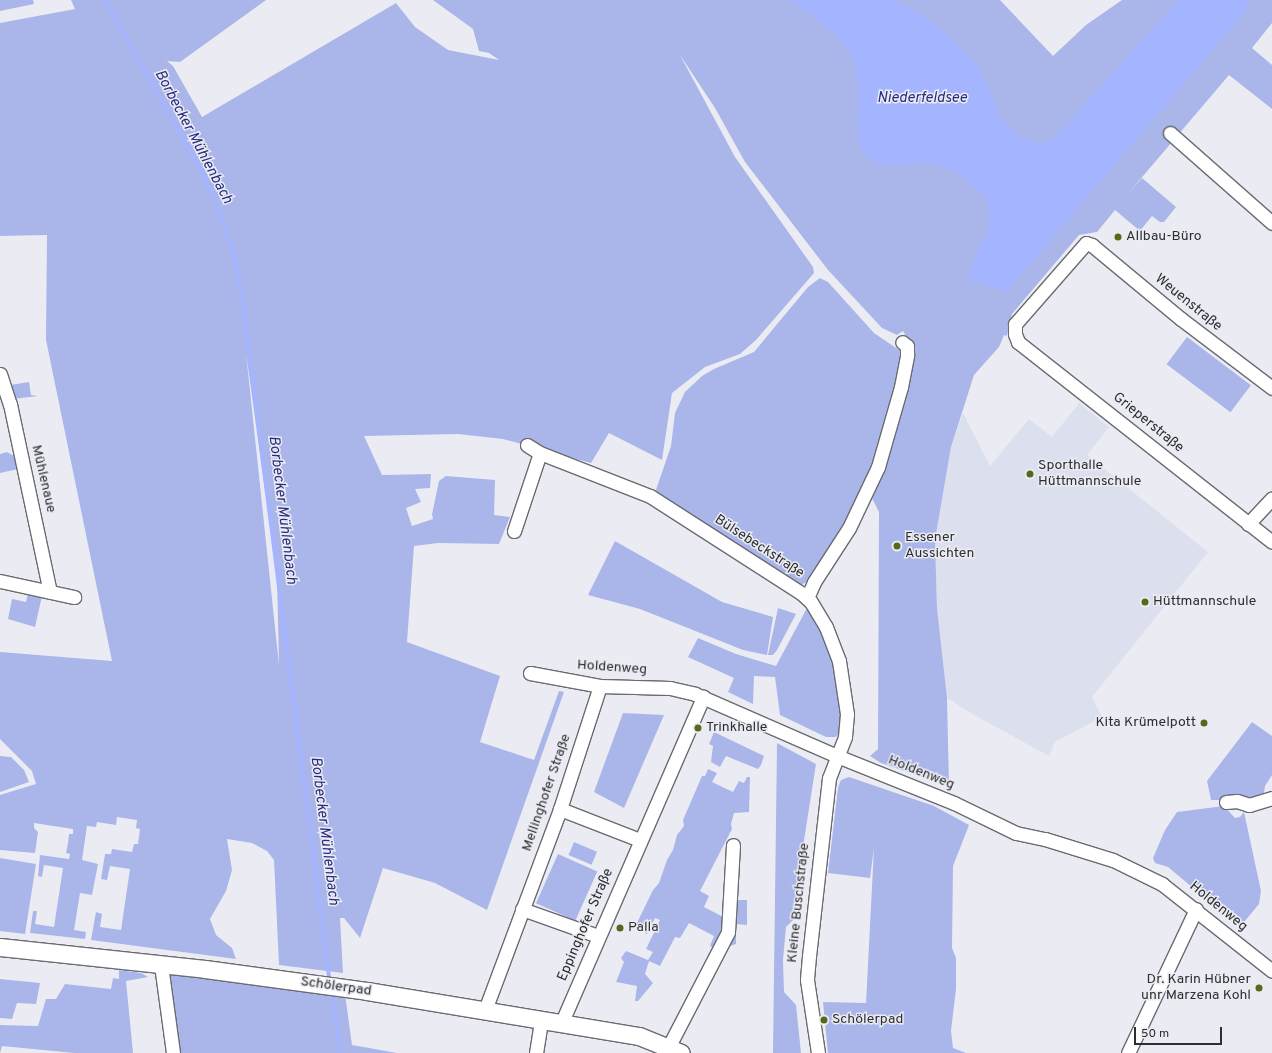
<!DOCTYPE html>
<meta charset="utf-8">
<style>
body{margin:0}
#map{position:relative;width:1272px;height:1053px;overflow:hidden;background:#ebecf3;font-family:Overpass,sans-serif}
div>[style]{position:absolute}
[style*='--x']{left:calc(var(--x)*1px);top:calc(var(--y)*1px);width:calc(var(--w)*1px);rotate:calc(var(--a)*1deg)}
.built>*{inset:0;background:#dcdfed}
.green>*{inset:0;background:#aab6ea;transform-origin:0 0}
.water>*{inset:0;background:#a5b4fe}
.stream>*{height:3.5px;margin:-1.75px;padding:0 1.75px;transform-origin:1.75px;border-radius:1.75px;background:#a5b4fe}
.roads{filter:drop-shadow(1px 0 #696b70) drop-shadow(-1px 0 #696b70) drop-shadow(0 1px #696b70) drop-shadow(0 -1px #696b70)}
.minor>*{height:13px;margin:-6.5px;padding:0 6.5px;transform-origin:6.5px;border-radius:6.5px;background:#fff}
.tertiary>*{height:17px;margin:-8.5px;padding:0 8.5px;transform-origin:8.5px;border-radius:8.5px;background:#fff}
.dots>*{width:11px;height:11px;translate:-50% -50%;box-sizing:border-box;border:2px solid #ebecf3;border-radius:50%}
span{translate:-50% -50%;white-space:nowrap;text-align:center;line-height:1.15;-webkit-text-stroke:3px #ebecf3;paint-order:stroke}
.poi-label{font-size:14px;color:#2d2e30}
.left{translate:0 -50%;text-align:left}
.right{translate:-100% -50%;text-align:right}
.street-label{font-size:14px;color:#2d2e30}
.water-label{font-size:15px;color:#282c7e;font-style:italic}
.scale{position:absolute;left:1134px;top:1027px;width:88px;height:18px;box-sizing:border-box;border:2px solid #2d2e30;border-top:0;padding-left:5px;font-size:12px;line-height:14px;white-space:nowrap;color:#2d2e30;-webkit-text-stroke:3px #ebecf3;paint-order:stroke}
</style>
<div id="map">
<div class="built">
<i style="clip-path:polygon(1079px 403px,1109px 427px,1087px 455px,1208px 552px,1092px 697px,1102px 717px,1055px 742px,1049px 756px,974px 715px,947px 698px,937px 608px,935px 540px,951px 447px,963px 413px,990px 466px,1029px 419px,1052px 437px)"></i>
</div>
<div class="green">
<i style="clip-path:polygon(0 0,33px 0,34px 4px,0 11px)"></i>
<i style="clip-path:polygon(evenodd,71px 0,266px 0,180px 62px,167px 61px,173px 66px,202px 117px,396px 3px,415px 27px,448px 50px,499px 60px,489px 53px,479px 51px,473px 29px,433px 0,1000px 0,1053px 56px,1086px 25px,1122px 0,1272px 0,1272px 23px,1252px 48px,1272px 65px,1272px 109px,1229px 75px,1126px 196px,1142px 178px,1176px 207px,1164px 222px,1160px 222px,1152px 216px,1140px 231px,1115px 210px,1097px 232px,1079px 235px,1012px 314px,1007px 336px,1004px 335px,999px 347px,974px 375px,951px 447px,935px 540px,937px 608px,947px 698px,949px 786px,881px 763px,870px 756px,878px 749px,879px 512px,871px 496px,911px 344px,903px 331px,897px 335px,882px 328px,828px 270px,745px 162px,715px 108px,680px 55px,735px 157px,813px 267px,814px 273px,756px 340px,740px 354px,705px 367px,672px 393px,662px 460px,609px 433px,591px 463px,503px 439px,458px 434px,364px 436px,382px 475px,431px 474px,430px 488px,415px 489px,421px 502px,406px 508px,412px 526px,433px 519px,432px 514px,439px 481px,446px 476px,495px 480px,494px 515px,510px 517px,499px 544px,438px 543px,414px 546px,407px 642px,500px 676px,480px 742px,534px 760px,559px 691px,564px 692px,487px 910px,435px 883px,383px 868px,360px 938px,344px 918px,340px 918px,343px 973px,279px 965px,274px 860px,267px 851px,252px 843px,227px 839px,232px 870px,226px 891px,210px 919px,216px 935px,232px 948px,236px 959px,91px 940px,96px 912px,102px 914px,100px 927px,121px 930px,130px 869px,110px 866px,107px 880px,101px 879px,105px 854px,111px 854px,112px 849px,132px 852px,134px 844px,138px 844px,140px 829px,136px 828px,137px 820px,117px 817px,116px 825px,97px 822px,96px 827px,87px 826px,82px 860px,98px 864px,92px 895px,80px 893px,74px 930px,86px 932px,85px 939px,30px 933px,33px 911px,37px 911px,35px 924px,54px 927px,63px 868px,44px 865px,42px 877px,38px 876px,40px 855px,69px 859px,70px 854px,66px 853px,68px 843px,69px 834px,73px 834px,73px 829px,34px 823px,34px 828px,38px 832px,35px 853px,0 850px,0 795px,36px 784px,32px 771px,0 739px,0 652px,112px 661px,46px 340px,47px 235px,0 236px,0 23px,75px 9px,71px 0,246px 353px,277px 577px,279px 665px,246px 353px)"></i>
<i style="clip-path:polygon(820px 278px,828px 282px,874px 333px,902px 352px,882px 445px,857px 503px,807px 582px,798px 586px,655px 493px,671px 446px,675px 413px,685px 392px,702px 376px,714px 369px,754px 352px,808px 287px)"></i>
<i style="left:1187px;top:337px;width:80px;height:34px;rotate:37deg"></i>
<i style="clip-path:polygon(29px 382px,31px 395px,38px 396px,13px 399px,10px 385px)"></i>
<i style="clip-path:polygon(7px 452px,14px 456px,18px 469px,0 473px,0 454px)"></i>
<i style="clip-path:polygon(615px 541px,722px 602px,773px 617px,767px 655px,743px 650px,640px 609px,588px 595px)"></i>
<i style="clip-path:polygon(28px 593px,42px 596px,35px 627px,8px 619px,12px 599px,26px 602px)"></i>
<i style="clip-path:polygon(778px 608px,796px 614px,777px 650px,773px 655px,768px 655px)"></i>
<i style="clip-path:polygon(807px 608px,823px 634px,833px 660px,840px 694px,841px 723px,839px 735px,835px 737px,826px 737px,780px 715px,775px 677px,754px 676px,753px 704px,728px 692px,734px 678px,688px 657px,698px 638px,736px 654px,776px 666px)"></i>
<i style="clip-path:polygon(623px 713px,664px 715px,624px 808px,594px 792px)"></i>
<i style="clip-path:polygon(1252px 722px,1272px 736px,1272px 775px,1265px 786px,1263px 800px,1211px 800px,1207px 781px)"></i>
<i style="clip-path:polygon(714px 732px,764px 756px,761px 765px,758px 769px,753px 767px,726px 756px,720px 767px,711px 762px,713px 746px,709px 744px)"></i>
<i style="clip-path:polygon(777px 743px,816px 764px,802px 853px,796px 917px,786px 927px,783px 960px,784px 992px,796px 1005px,801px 1053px,773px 1053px)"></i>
<i style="clip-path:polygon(0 756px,11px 757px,24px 770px,29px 782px,0 792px)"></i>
<i style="clip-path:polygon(708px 769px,717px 773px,712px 782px,733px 792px,739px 781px,744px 783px,747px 777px,750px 777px,749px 812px,734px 813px,731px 824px,732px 829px,700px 891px,709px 896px,704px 907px,731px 921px,732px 900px,747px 900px,747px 925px,736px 924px,736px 944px,718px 950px,710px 946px,714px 936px,689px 923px,680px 938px,675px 937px,660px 966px,649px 961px,645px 974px,653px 983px,638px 1001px,635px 1001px,637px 986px,616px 982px,624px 962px,621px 958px,626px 951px,648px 960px,653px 952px,646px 949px,660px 920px,655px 918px,647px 934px,635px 927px,653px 890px,659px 883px,667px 860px,673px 850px,677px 835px,684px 826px,683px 820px,702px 776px,705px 776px)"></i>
<i style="clip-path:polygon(849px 777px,934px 806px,969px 825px,953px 866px,952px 948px,956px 958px,956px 989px,951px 1031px,953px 1048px,966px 1053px,828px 1053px,823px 1002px,866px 1003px,874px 848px,870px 878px,828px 873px,838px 788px,841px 780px)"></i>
<i style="clip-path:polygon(1224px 806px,1235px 818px,1240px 817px,1244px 812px,1261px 891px,1259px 904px,1240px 927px,1168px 867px,1155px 863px,1153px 858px,1165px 830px,1177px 812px)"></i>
<i style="left:574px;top:842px;width:25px;height:14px;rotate:23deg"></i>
<i style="left:558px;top:854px;width:43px;height:54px;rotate:24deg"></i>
<i style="clip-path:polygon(0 858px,36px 864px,25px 934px,0 931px)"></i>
<i style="clip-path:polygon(166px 965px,345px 994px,352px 1045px,397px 1053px,180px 1053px)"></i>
<i style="clip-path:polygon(119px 970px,141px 973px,148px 977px,126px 981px,133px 1053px,74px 1053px,2px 1046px,0 1053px,0 1025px,38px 1026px,46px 999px,56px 999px,65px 984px,111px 989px,113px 978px,119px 979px)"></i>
<i style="clip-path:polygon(0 979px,40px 983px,36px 1004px,17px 1003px,12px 1019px,0 1018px)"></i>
</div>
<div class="water">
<i style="clip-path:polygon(790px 0,894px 0,913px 10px,936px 25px,973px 59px,985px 78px,998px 114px,1009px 128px,1024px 139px,1039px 143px,1049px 141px,1061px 131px,1178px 0,1246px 0,1248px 8px,1007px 291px,968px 280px,976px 251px,987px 235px,990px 217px,987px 198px,956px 172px,939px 166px,923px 163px,884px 166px,869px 159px,860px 147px,857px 134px,858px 83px,853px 58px,834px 33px)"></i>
</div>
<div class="stream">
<i style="--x:105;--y:0;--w:193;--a:60.5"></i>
<i style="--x:200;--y:168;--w:35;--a:65"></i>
<i style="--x:215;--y:200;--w:55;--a:69.9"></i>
<i style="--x:234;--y:252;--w:43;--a:79.2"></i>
<i style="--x:242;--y:294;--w:693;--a:82.7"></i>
<i style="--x:332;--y:991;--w:63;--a:81.7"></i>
</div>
<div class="roads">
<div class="minor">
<i style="--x:1170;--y:133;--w:136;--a:41.4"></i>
<i style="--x:0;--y:374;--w:32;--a:72"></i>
<i style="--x:10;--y:404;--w:192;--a:78"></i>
<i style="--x:1272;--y:388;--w:114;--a:-142.8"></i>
<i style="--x:1181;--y:319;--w:116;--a:-140.3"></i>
<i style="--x:1092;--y:245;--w:6;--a:-162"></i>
<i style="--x:1086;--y:243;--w:108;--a:131.2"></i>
<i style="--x:1015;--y:324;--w:10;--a:90"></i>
<i style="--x:1015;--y:334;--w:9;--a:69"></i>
<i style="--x:1018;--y:342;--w:323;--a:38.2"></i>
<i style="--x:527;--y:445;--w:15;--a:32"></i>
<i style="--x:540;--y:453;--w:118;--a:21.4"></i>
<i style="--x:650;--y:496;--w:179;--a:32.7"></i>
<i style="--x:801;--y:593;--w:13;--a:42"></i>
<i style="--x:811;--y:602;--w:29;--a:59"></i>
<i style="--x:826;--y:627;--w:36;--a:69"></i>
<i style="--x:839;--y:661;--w:54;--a:81.4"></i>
<i style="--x:847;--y:714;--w:23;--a:95"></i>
<i style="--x:845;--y:737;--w:44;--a:111.3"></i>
<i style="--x:829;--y:778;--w:179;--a:96.4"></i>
<i style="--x:809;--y:956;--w:24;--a:95"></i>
<i style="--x:807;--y:980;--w:74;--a:81.4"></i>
<i style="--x:1248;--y:524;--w:35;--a:-47"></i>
<i style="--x:514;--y:531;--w:82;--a:-71.6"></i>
<i style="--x:0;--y:581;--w:76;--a:12.2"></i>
<i style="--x:807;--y:598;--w:17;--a:-66"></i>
<i style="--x:814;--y:582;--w:64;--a:-57.1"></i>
<i style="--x:849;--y:528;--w:68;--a:-64.6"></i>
<i style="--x:878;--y:467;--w:83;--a:-74"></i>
<i style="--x:901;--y:387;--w:33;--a:-79"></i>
<i style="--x:907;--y:355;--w:9;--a:-90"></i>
<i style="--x:907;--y:346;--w:6;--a:-141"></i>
<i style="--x:530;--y:673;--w:71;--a:10.5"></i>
<i style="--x:600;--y:686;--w:70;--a:1.6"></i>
<i style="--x:670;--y:688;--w:26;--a:13"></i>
<i style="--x:695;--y:694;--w:155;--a:23.6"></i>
<i style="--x:837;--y:756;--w:126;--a:21.9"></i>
<i style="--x:954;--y:803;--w:69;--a:25.8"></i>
<i style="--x:1016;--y:833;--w:30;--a:12"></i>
<i style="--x:1045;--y:839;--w:71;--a:17.2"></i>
<i style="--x:1113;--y:860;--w:55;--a:26.1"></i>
<i style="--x:1162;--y:884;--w:140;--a:38.3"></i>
<i style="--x:1226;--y:802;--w:11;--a:-5"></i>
<i style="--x:1237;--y:801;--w:13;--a:18"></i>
<i style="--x:1249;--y:805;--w:24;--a:-17"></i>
<i style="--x:560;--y:809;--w:86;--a:21.2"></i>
<i style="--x:522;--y:909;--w:81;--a:19.6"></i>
<i style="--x:161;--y:965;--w:89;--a:82.2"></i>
<i style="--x:485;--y:1010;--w:215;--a:-69.5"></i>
<i style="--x:560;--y:809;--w:129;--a:-72"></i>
<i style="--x:561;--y:1024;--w:357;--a:-66.5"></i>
<i style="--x:669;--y:1046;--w:128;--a:-62.6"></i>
<i style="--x:728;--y:932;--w:87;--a:-86.7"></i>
<i style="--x:536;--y:1053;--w:33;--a:-81"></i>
<i style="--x:1128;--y:1053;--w:159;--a:-64.7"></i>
</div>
<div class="tertiary">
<i style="--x:0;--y:947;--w:206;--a:6.1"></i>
<i style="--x:205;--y:969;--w:163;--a:7.7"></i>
<i style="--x:367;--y:991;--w:276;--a:9.4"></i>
<i style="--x:639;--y:1036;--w:45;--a:22"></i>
</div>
</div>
<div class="dots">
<i style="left:1118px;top:237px;background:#526a1a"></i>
<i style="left:1030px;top:474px;background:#526a1a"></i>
<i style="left:897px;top:546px;background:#526a1a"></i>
<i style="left:1145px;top:602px;background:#526a1a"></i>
<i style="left:1204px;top:723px;background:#526a1a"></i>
<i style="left:698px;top:728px;background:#526a1a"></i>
<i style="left:620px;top:928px;background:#526a1a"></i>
<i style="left:1259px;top:988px;background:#526a1a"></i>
<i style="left:824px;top:1020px;background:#526a1a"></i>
</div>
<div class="poi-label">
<span class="left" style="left:1126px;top:237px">Allbau-Büro</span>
<span class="left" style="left:1038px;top:474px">Sporthalle<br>Hüttmannschule</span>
<span class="left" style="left:905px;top:546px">Essener<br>Aussichten</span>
<span class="left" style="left:1153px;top:602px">Hüttmannschule</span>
<span class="right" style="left:1196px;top:723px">Kita Krümelpott</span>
<span class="left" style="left:706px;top:728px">Trinkhalle</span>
<span class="left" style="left:628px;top:928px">Palla</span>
<span class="right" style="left:1251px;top:988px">Dr. Karin Hübner<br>unr Marzena Kohl</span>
<span class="left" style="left:832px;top:1020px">Schölerpad</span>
</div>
<div class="street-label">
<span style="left:1188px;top:303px;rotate:39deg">Weuenstraße</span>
<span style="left:1148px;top:423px;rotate:39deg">Grieperstraße</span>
<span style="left:43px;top:479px;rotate:77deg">Mühlenaue</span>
<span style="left:759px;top:547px;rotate:33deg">Bülsebeckstraße</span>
<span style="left:612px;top:668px;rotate:4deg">Holdenweg</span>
<span style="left:921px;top:773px;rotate:22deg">Holdenweg</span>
<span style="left:547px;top:793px;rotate:-71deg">Mellinghofer Straße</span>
<span style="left:799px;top:903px;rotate:-84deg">Kleine Buschstraße</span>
<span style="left:1218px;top:907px;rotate:39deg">Holdenweg</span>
<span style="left:586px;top:925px;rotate:-67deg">Eppinghofer Straße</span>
<span style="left:336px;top:987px;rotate:8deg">Schölerpad</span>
</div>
<div class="water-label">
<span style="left:922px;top:99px">Niederfeldsee</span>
<span style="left:193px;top:137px;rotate:62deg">Borbecker Mühlenbach</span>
<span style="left:282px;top:510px;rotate:83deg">Borbecker Mühlenbach</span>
<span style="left:324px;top:831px;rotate:83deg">Borbecker Mühlenbach</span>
</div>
<div class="scale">50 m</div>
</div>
